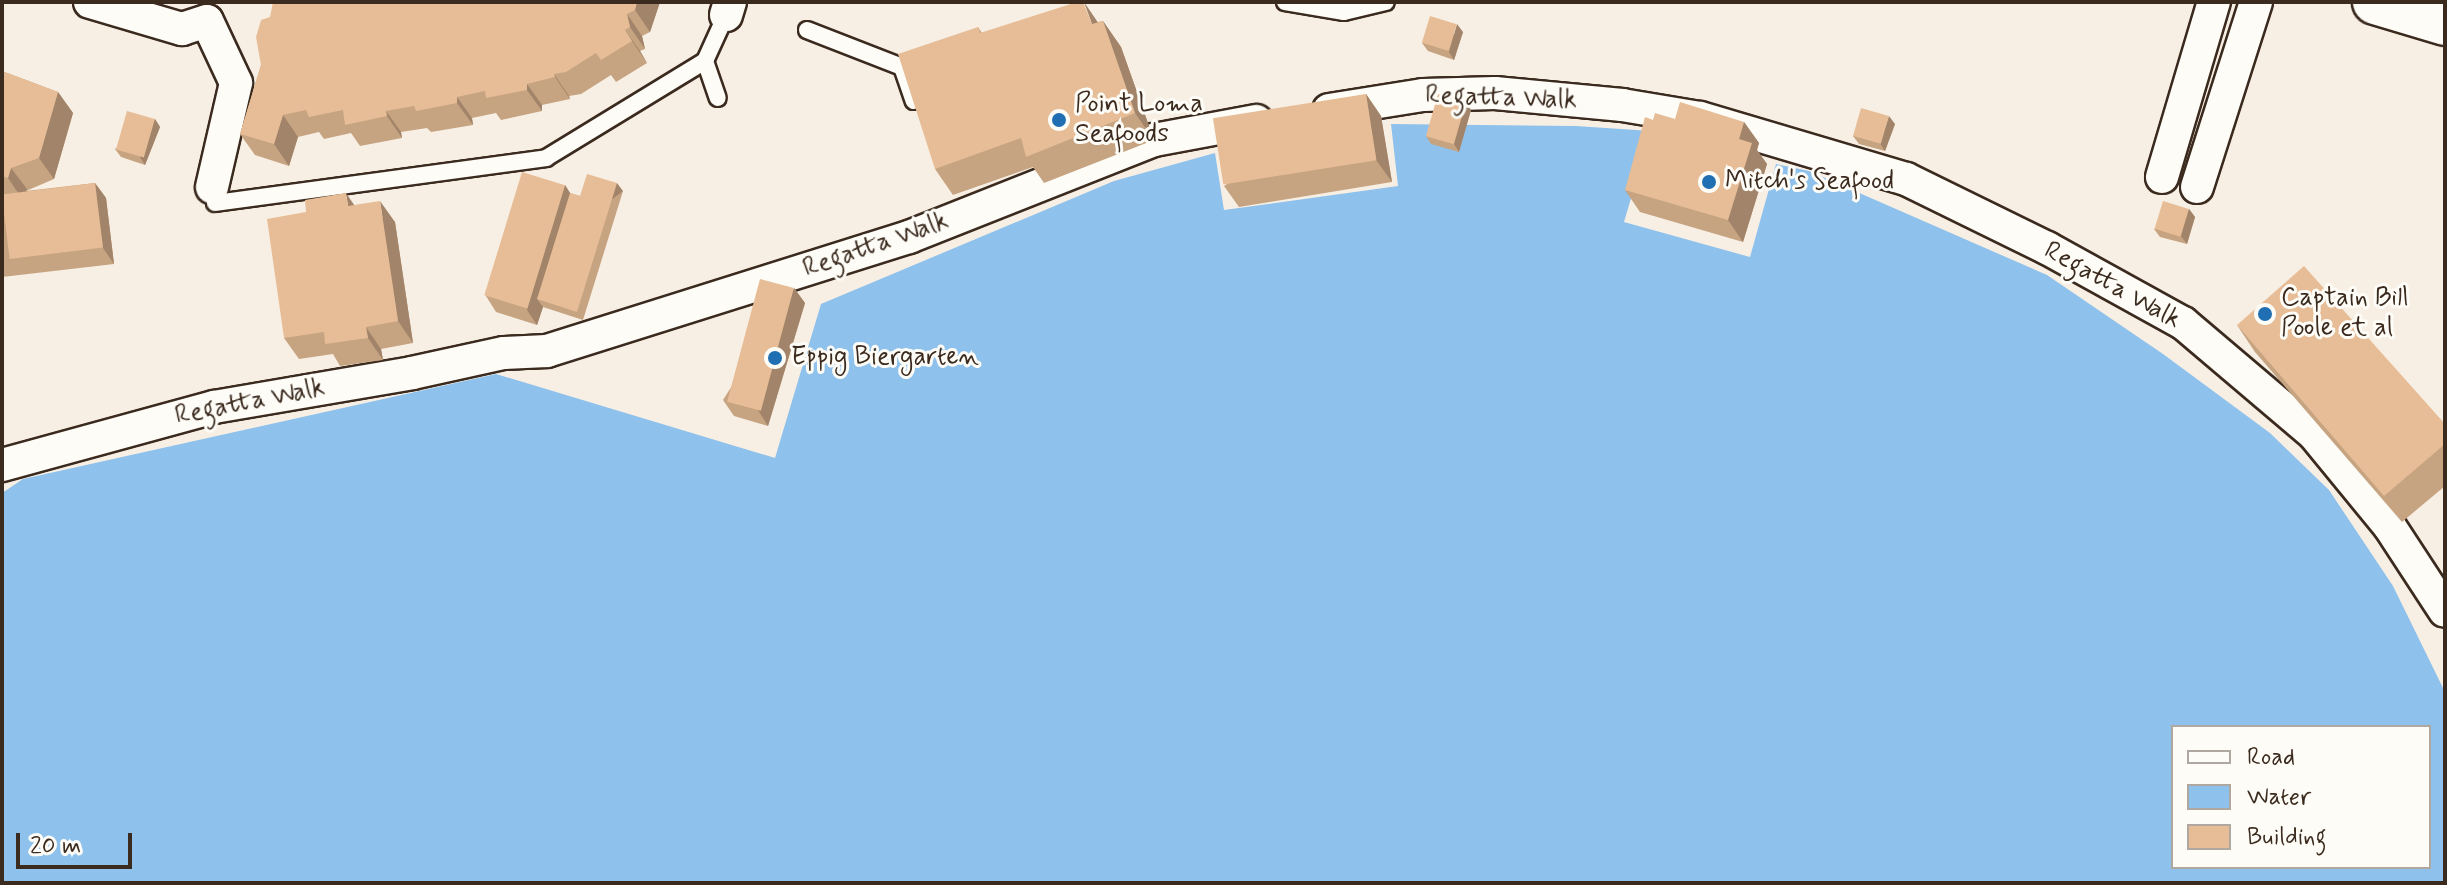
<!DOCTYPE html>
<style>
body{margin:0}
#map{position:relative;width:2447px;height:885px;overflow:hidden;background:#f8efe4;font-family:Mynerve,sans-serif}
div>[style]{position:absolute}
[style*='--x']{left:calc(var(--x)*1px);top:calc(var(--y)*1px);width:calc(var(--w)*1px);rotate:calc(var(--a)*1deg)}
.water>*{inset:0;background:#8ec1eb}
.roads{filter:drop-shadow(2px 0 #3b2a1e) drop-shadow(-2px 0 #3b2a1e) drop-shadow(0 2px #3b2a1e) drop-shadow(0 -2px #3b2a1e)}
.lane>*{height:16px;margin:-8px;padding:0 8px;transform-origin:8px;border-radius:8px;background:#fdfcf7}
.street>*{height:32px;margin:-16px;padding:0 16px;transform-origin:16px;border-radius:16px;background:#fdfcf7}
.secondary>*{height:44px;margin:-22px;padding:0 22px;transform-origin:22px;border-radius:22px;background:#fdfcf7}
.wall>*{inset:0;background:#c6a381}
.shaded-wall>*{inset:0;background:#a18469;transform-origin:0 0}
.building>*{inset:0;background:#e6bd96;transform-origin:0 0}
.dots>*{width:22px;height:22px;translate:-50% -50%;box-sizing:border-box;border:4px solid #fdfcf7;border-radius:50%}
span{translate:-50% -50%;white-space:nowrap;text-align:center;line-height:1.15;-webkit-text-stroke:6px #fdfcf7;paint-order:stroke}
.street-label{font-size:26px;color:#3b2a1e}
.poi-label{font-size:26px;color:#3b2a1e}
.left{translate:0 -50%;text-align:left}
.frame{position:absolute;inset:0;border:4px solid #3b2a1e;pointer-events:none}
.legend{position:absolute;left:2171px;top:725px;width:260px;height:144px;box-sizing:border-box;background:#fdfcf7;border:2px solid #afa8a0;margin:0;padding:10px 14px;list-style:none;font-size:24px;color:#3b2a1e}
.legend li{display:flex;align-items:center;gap:16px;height:40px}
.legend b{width:40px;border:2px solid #afa8a0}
.scale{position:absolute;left:16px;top:833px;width:116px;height:36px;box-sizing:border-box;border:4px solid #3b2a1e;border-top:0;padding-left:10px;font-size:24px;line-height:28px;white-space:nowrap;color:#3b2a1e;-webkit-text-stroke:6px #fdfcf7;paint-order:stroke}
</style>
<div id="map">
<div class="water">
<i style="clip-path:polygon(evenodd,1391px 124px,1576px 126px,1651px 131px,1624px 222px,1750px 257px,1776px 164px,1809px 171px,2047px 275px,2163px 354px,2270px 433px,2329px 490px,2393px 586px,2445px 692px,2445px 883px,2px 883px,2px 493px,23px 479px,496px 374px,775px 458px,821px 304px,1114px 181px,1215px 153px,1224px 210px,1398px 186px,1391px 124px,2173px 727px,2429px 727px,2429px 867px,2173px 867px,2173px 727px)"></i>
</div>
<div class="roads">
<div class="lane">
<i style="--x:1285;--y:2;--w:60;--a:9.6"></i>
<i style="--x:1344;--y:12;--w:43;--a:-13.4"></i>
<i style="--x:807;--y:30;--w:102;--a:21.3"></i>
<i style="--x:902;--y:67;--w:36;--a:71"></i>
<i style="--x:705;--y:61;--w:39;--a:71"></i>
<i style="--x:215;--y:203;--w:334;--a:-7.7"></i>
<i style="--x:546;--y:158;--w:186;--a:-31.4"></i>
<i style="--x:705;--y:61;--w:51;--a:-65.5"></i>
</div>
<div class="street">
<i style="--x:90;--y:2;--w:96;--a:16.4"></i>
<i style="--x:182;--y:29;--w:26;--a:-18"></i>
<i style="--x:726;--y:15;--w:14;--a:-73"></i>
<i style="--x:207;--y:21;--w:68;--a:64.9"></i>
<i style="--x:236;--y:83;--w:107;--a:103"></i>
<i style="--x:1329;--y:110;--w:95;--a:-9.1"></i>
<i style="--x:1423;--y:95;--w:72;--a:-1.6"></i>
<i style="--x:1495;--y:93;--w:128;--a:5.4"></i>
<i style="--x:1622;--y:105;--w:79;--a:9.5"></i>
<i style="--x:1700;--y:118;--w:215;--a:16.5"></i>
<i style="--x:1906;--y:179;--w:157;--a:26.1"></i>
<i style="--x:2047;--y:248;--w:155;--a:28.9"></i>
<i style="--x:2183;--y:323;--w:172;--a:40.3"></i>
<i style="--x:2314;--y:434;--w:120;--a:50.7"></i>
<i style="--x:2390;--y:527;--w:100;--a:56.8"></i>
<i style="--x:2162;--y:177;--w:183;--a:-73.5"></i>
<i style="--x:2197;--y:187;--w:194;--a:-72.3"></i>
<i style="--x:2;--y:465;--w:220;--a:-15.3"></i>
<i style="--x:214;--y:407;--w:201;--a:-9.7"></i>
<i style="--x:412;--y:373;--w:94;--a:-12.3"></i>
<i style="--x:504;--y:353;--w:43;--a:-2.7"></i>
<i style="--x:547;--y:351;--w:380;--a:-17.5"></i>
<i style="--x:909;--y:237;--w:264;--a:-21.6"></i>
<i style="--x:1154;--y:140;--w:104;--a:-10.6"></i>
</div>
<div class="secondary">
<i style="--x:2375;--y:2;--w:73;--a:16.7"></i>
</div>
</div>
<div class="wall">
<i style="clip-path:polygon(660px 2px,650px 32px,642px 36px,645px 49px,640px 51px,647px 63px,616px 82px,611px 75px,581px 94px,569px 96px,570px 99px,542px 105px,542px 111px,501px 120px,496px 113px,472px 118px,473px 125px,431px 132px,427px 128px,401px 132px,402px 138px,360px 146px,351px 133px,324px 139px,319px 132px,298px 137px,289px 166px,255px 155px,240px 134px,261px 65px,270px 17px)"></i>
<i style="clip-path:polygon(1103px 21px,1121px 47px,1154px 140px,1044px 183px,1033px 167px,953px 195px,935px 169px,978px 27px,982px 33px,1098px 22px)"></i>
<i style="clip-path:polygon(1463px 32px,1454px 60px,1428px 51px,1422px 43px)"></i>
<i style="clip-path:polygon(2px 71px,58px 92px,73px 113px,54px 179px,26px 191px,95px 183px,106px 198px,114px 264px,2px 277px,2px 193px,3px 193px,2px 193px)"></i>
<i style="clip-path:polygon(1366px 94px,1381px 116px,1392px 182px,1239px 207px,1224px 186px)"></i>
<i style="clip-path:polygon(1471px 110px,1459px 152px,1431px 144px,1426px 136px)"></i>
<i style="clip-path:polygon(155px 119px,160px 127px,145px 165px,121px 157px,115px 149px)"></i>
<i style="clip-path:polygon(1675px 119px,1744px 122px,1759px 143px,1757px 150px,1767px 164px,1743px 242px,1640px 212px,1625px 190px,1653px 120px)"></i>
<i style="clip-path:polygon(1895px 124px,1885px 151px,1859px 144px,1853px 136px)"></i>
<i style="clip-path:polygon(565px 185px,570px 193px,580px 196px,623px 191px,583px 320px,543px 307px,537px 325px,496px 312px,486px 296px)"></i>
<i style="clip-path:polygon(354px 205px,395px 222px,413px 343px,381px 349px,383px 360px,340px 366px,333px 354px,299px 359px,284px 338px)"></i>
<i style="clip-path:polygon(2189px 209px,2195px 217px,2187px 244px,2160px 237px,2154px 229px)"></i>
<i style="clip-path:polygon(794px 288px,805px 303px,768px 426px,734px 416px,723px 400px)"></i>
<i style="clip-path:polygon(2237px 325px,2445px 424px,2445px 486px,2402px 522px,2255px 352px)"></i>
</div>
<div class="shaded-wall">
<i style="clip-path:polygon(637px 2px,660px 2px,650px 32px,635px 10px)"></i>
<i style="clip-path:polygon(1084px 2px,1101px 27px,1092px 24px)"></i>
<i style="clip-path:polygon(627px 14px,642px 36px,645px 49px,630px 27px)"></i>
<i style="clip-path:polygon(1103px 21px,1121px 47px,1154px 140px,1135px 113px)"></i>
<i style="clip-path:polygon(1457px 24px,1463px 32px,1454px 60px,1449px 52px)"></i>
<i style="clip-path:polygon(625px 30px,640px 51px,647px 63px,632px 41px)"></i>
<i style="clip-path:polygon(554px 74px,569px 96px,570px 99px,555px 77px)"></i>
<i style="clip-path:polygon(527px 84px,542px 105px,542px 111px,527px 90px)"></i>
<i style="clip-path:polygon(58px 92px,73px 113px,54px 179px,39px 158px)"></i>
<i style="clip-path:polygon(1366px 94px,1381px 116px,1392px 182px,1376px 160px)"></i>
<i style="clip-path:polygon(457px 97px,472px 118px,473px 125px,457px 103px)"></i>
<i style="clip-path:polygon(1466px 102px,1471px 110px,1459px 152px,1454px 144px)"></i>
<i style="clip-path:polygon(386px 111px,401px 132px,402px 138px,387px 116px)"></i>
<i style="clip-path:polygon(283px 115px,298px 137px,289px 166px,274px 144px)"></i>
<i style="clip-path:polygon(1889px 116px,1895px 124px,1885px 151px,1880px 143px)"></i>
<i style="clip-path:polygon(155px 119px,160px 127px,145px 165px,140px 157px)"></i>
<i style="clip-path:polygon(1744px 122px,1759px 143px,1757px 150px,1767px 164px,1743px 242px,1728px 220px,1739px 139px)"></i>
<i style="clip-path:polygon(11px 168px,27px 189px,23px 200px,8px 178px)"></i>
<i style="clip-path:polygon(95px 183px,106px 198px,114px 264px,103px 248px)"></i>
<i style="left:617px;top:183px;width:10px;height:135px;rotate:53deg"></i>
<i style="clip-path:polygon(565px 185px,575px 201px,537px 299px,543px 307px,537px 325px,527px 310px)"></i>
<i style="clip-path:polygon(346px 193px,361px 215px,348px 206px)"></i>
<i style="clip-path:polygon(380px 201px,395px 222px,413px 343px,398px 321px)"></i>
<i style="clip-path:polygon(2189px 209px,2195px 217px,2187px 244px,2181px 236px)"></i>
<i style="clip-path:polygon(794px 288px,805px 303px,768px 426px,758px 410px)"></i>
<i style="clip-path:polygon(366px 327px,381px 349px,383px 360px,368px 338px)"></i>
</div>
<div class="building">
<i style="clip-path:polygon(273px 2px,637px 2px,635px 10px,627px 14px,630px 27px,625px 30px,632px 41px,601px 60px,596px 53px,566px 72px,554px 74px,555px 77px,527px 84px,527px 90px,486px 98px,485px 91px,457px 97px,457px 103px,416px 111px,414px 106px,386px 111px,387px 116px,345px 125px,343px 110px,309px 117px,306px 110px,283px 115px,274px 144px,240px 134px,261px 65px,256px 37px,261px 20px,270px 17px)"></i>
<i style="clip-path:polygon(1077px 2px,1083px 2px,1092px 24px,1103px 21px,1135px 113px,1026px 157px,1021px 138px,935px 169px,898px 54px,978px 27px,980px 33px)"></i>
<i style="left:1430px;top:16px;width:28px;height:28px;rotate:17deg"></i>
<i style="clip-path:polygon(2px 71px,58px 92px,39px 158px,11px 168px,8px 178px,2px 176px)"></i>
<i style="left:1366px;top:94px;width:67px;height:155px;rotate:81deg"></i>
<i style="left:1438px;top:94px;width:29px;height:44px;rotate:16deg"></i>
<i style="clip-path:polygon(1680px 102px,1744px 122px,1739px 139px,1752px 143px,1728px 220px,1625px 190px,1645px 117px,1653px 120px,1655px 113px,1675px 119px)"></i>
<i style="left:1861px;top:108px;width:29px;height:29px;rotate:16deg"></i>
<i style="left:127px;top:111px;width:29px;height:40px;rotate:16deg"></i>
<i style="left:522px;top:172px;width:45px;height:129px;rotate:17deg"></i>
<i style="clip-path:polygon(587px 174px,617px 183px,577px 312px,537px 299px,570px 193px,580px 196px)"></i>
<i style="left:95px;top:183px;width:65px;height:94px;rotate:83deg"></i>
<i style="clip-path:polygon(346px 193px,348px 206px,380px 201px,398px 321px,366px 327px,368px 338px,325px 344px,324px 332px,284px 338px,267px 219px,306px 212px,305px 200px)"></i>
<i style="left:2163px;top:201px;width:27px;height:29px;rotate:17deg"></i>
<i style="clip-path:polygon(2304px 266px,2445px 424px,2445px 444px,2384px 496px,2237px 325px)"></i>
<i style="left:760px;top:279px;width:35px;height:127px;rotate:15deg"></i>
</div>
<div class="dots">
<i style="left:1059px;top:120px;background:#1f6fb2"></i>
<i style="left:1709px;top:182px;background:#1f6fb2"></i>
<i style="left:2265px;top:314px;background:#1f6fb2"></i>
<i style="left:775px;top:358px;background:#1f6fb2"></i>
</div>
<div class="street-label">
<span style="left:1501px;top:99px;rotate:2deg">Regatta Walk</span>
<span style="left:876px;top:246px;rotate:-19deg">Regatta Walk</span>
<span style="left:2112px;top:286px;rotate:29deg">Regatta Walk</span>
<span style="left:250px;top:403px;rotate:-11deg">Regatta Walk</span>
</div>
<div class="poi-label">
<span class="left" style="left:1075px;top:120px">Point Loma<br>Seafoods</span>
<span class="left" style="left:1725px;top:182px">Mitch's Seafood</span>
<span class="left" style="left:2281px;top:314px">Captain Bill<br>Poole et al</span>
<span class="left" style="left:791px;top:358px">Eppig Biergarten</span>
</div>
<div class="frame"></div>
<ul class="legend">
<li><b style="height:10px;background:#fdfcf7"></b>Road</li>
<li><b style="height:22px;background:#8ec1eb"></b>Water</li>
<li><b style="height:22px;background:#e6bd96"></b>Building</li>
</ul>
<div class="scale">20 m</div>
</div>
